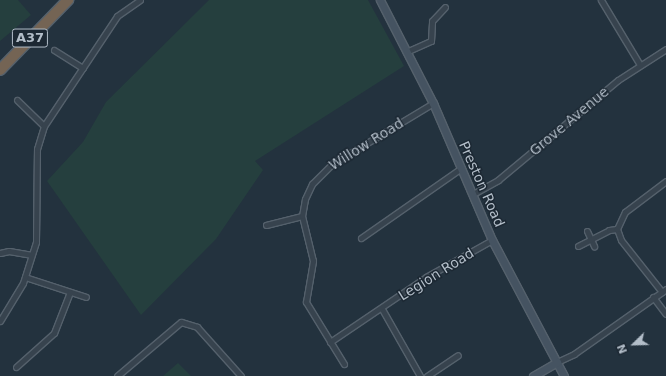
<!DOCTYPE html>
<style>
body{margin:0}
#map{position:relative;width:666px;height:376px;overflow:hidden;background:#23323e;font-family:"DejaVu Sans",sans-serif}
div>[style]{position:absolute}
[style*='--x']{left:calc(var(--x)*1px);top:calc(var(--y)*1px);width:calc(var(--w)*1px);rotate:calc(var(--a)*1deg)}
.green>*{inset:0;background:#253f3e}
.roads{filter:drop-shadow(1px 0 #55616c) drop-shadow(-1px 0 #55616c) drop-shadow(0 1px #55616c) drop-shadow(0 -1px #55616c)}
.street>*{height:5px;margin:-2.5px;padding:0 2.5px;transform-origin:2.5px;border-radius:2.5px;background:#37434e}
.secondary>*{height:7px;margin:-3.5px;padding:0 3.5px;transform-origin:3.5px;border-radius:3.5px;background:#455361}
.highway>*{height:10px;margin:-5px;padding:0 5px;transform-origin:5px;border-radius:5px;background:#746454}
span{translate:-50% -50%;white-space:nowrap;text-align:center;line-height:1.15;-webkit-text-stroke:3px #1c2833;paint-order:stroke}
.shield-label span{padding:1px 3px;background:#1c2833;border:1px solid;border-radius:3px;-webkit-text-stroke-width:0}
.shield-label{font-size:13px;color:#b3bec9;font-weight:700}
.street-label{font-size:14px;color:#b3bec9}
.north{position:absolute;left:614px;top:324px;width:40px;height:40px;-webkit-text-stroke:3px #1c2833;paint-order:stroke;rotate:247deg;font-size:11px;font-weight:700;line-height:16px;text-align:center;color:#b3bec9}
.north::after{content:'';display:block;margin:auto;width:14px;height:18px;background:#b3bec9;clip-path:polygon(50% 0,100% 100%,50% 72%,0 100%)}
</style>
<div id="map">
<div class="green">
<i style="clip-path:polygon(0 0,18px 0,31px 15px,0 41px)"></i>
<i style="clip-path:polygon(209px 0,368px 0,404px 66px,255px 161px,263px 170px,216px 239px,141px 315px,47px 181px,83px 142px,106px 102px)"></i>
<i style="clip-path:polygon(178px 363px,191px 376px,163px 376px)"></i>
</div>
<div class="roads">
<div class="street">
<i style="--x:601;--y:0;--w:76;--a:59"></i>
<i style="--x:54;--y:50;--w:34;--a:32"></i>
<i style="--x:406;--y:52;--w:27;--a:-24"></i>
<i style="--x:431;--y:41;--w:20;--a:-87"></i>
<i style="--x:432;--y:21;--w:19;--a:-47"></i>
<i style="--x:17;--y:100;--w:37;--a:44"></i>
<i style="--x:473;--y:194;--w:29;--a:-29"></i>
<i style="--x:498;--y:180;--w:156;--a:-39.8"></i>
<i style="--x:618;--y:80;--w:57;--a:-32.9"></i>
<i style="--x:266;--y:225;--w:37;--a:-14"></i>
<i style="--x:587;--y:231;--w:17;--a:65"></i>
<i style="--x:361;--y:238;--w:121;--a:-34.9"></i>
<i style="--x:578;--y:246;--w:35;--a:-27"></i>
<i style="--x:609;--y:230;--w:8;--a:-7"></i>
<i style="--x:0;--y:253;--w:9;--a:-13"></i>
<i style="--x:9;--y:251;--w:22;--a:10"></i>
<i style="--x:25;--y:277;--w:64;--a:18.2"></i>
<i style="--x:662;--y:292;--w:66;--a:-128.3"></i>
<i style="--x:621;--y:240;--w:12;--a:-110"></i>
<i style="--x:617;--y:229;--w:19;--a:-65"></i>
<i style="--x:625;--y:212;--w:51;--a:-37.1"></i>
<i style="--x:653;--y:297;--w:21;--a:53"></i>
<i style="--x:382;--y:309;--w:77;--a:60.4"></i>
<i style="--x:0;--y:321;--w:44;--a:-58.8"></i>
<i style="--x:23;--y:283;--w:43;--a:-72.4"></i>
<i style="--x:36;--y:242;--w:93;--a:-89.4"></i>
<i style="--x:37;--y:149;--w:24;--a:-73"></i>
<i style="--x:44;--y:126;--w:132;--a:-56.4"></i>
<i style="--x:117;--y:16;--w:28;--a:-35"></i>
<i style="--x:330;--y:342;--w:116;--a:-34.1"></i>
<i style="--x:426;--y:277;--w:76;--a:-29.3"></i>
<i style="--x:557;--y:362;--w:19;--a:-25"></i>
<i style="--x:574;--y:354;--w:113;--a:-35.2"></i>
<i style="--x:344;--y:364;--w:73;--a:-121.5"></i>
<i style="--x:306;--y:302;--w:42;--a:-80.3"></i>
<i style="--x:313;--y:261;--w:46;--a:-103.7"></i>
<i style="--x:302;--y:216;--w:17;--a:-80"></i>
<i style="--x:305;--y:199;--w:17;--a:-65"></i>
<i style="--x:312;--y:184;--w:28;--a:-45"></i>
<i style="--x:332;--y:164;--w:118;--a:-31.1"></i>
<i style="--x:16;--y:367;--w:51;--a:-41.8"></i>
<i style="--x:54;--y:333;--w:44;--a:-68.7"></i>
<i style="--x:117;--y:376;--w:84;--a:-40.2"></i>
<i style="--x:181;--y:322;--w:17;--a:17"></i>
<i style="--x:197;--y:327;--w:66;--a:48.1"></i>
<i style="--x:427;--y:376;--w:37;--a:-34"></i>
</div>
<div class="secondary">
<i style="--x:380;--y:0;--w:116;--a:62.8"></i>
<i style="--x:433;--y:103;--w:149;--a:66.7"></i>
<i style="--x:492;--y:240;--w:154;--a:62.1"></i>
<i style="--x:533;--y:376;--w:28;--a:-30"></i>
</div>
<div class="highway">
<i style="--x:0;--y:70;--w:98;--a:-45.8"></i>
</div>
</div>
<div class="shield-label">
<span style="left:30px;top:38px">A37</span>
</div>
<div class="street-label">
<span style="left:569px;top:121px;rotate:-40deg">Grove Avenue</span>
<span style="left:366px;top:144px;rotate:-32deg">Willow Road</span>
<span style="left:482px;top:184px;rotate:66deg">Preston Road</span>
<span style="left:436px;top:274px;rotate:-32deg">Legion Road</span>
</div>
<div class="north">N</div>
</div>
